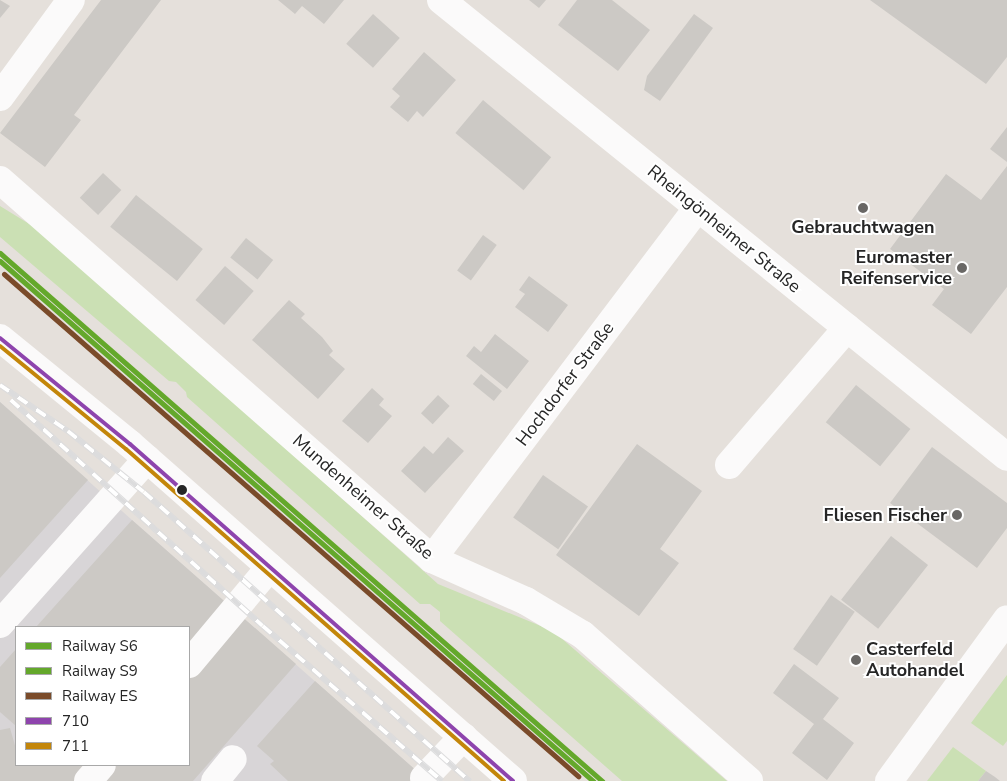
<!DOCTYPE html>
<meta charset="utf-8">
<style>
body{margin:0}
#map{position:relative;width:1007px;height:781px;overflow:hidden;background:#e5e0db;font-family:"Nunito Sans",sans-serif}
div>[style]{position:absolute}
[style*='--x']{left:calc(var(--x)*1px);top:calc(var(--y)*1px);width:calc(var(--w)*1px);rotate:calc(var(--a)*1deg)}
.industrial>*{inset:0;background:#d8d5d7}
.green>*{inset:0;background:#cbe0b4}
.building>*{inset:0;background:#ccc9c5;transform-origin:0 0}
.minor>*{height:28px;margin:-14px;padding:0 14px;transform-origin:14px;border-radius:14px;background:#fbfafa}
.rail>*{height:5.5px;margin-top:-2.75px;transform-origin:0;background:repeating-linear-gradient(90deg,#fff 0 11px,#dcdcdd 0 22px);box-sizing:border-box;border-block:1px solid #dcdcdd}
.bus-1>*{height:4px;margin:-2px;padding:0 2px;transform-origin:2px;border-radius:2px;background:#8e44ad}
.bus-2>*{height:4px;margin:-2px;padding:0 2px;transform-origin:2px;border-radius:2px;background:#c3860a}
.rail-1>*{height:5px;margin:-2.5px;padding:0 2.5px;transform-origin:2.5px;border-radius:2.5px;background:#64a82b}
.rail-2>*{height:5px;margin:-2.5px;padding:0 2.5px;transform-origin:2.5px;border-radius:2.5px;background:#64a82b}
.rail-3>*{height:5px;margin:-2.5px;padding:0 2.5px;transform-origin:2.5px;border-radius:2.5px;background:#7a4b2a}
.dots>*{width:14px;height:14px;translate:-50% -50%;box-sizing:border-box;border:2px solid #fff;border-radius:50%}
span{translate:-50% -50%;white-space:nowrap;text-align:center;line-height:1.15;-webkit-text-stroke:4px #fff;paint-order:stroke}
.poi-label{font-size:18px;color:#262626;font-weight:700}
.right{translate:-100% -50%;text-align:right}
.left{translate:0 -50%;text-align:left}
.street-label{font-size:18px;color:#262626}
.legend{position:absolute;left:15px;top:626px;width:175px;height:140px;box-sizing:border-box;background:#fff;border:1px solid #a8a8a8;margin:0;padding:6px 9px;list-style:none;font-size:15px;color:#262626}
.legend li{display:flex;align-items:center;gap:10px;height:25px}
.legend b{width:25px;border:1px solid #a8a8a8}
</style>
<div id="map">
<div class="industrial">
<i style="clip-path:polygon(evenodd,0 402px,132px 520px,428px 781px,0 781px,0 402px,16px 627px,189px 627px,189px 765px,16px 765px,16px 627px)"></i>
</div>
<div class="green">
<i style="clip-path:polygon(0 206px,44px 233px,438px 584px,553px 631px,727px 781px,622px 781px,440px 621px,440px 612px,430px 604px,420px 604px,187px 397px,186px 392px,176px 382px,169px 381px,0 237px)"></i>
<i style="clip-path:polygon(1007px 675px,1007px 741px,1003px 746px,971px 723px)"></i>
<i style="clip-path:polygon(953px 747px,986px 771px,978px 781px,927px 781px)"></i>
</div>
<div class="building">
<i style="clip-path:polygon(0 0,10px 6px,0 18px)"></i>
<i style="clip-path:polygon(101px 0,161px 0,74px 115px,81px 120px,45px 167px,0 133px)"></i>
<i style="clip-path:polygon(278px 0,344px 0,324px 24px,302px 6px,295px 14px)"></i>
<i style="clip-path:polygon(529px 0,546px 0,539px 8px)"></i>
<i style="clip-path:polygon(577px 0,612px 0,650px 30px,618px 71px,558px 25px)"></i>
<i style="clip-path:polygon(870px 0,1007px 0,1007px 57px,986px 84px)"></i>
<i style="left:373px;top:14px;width:36px;height:40px;rotate:42deg"></i>
<i style="clip-path:polygon(694px 14px,713px 28px,660px 101px,644px 90px,647px 76px)"></i>
<i style="clip-path:polygon(424px 52px,456px 80px,423px 117px,417px 111px,408px 122px,390px 107px,400px 96px,392px 89px)"></i>
<i style="left:483px;top:100px;width:89px;height:43px;rotate:40deg"></i>
<i style="clip-path:polygon(1007px 127px,1007px 162px,990px 149px)"></i>
<i style="clip-path:polygon(1007px 166px,1007px 287px,971px 334px,932px 305px,944px 289px,890px 249px,946px 174px,981px 200px)"></i>
<i style="left:103px;top:173px;width:25px;height:34px;rotate:43deg"></i>
<i style="left:136px;top:195px;width:86px;height:41px;rotate:39deg"></i>
<i style="left:483px;top:235px;width:17px;height:44px;rotate:36deg"></i>
<i style="left:246px;top:238px;width:35px;height:25px;rotate:39deg"></i>
<i style="left:225px;top:266px;width:38px;height:45px;rotate:41deg"></i>
<i style="clip-path:polygon(529px 276px,568px 305px,548px 332px,515px 307px,525px 294px,519px 290px)"></i>
<i style="clip-path:polygon(289px 300px,305px 314px,301px 318px,322px 337px,333px 351px,329px 355px,345px 369px,318px 399px,252px 340px)"></i>
<i style="clip-path:polygon(495px 334px,529px 361px,507px 389px,466px 356px,474px 346px,481px 352px)"></i>
<i style="left:481px;top:374px;width:27px;height:13px;rotate:39deg"></i>
<i style="left:856px;top:385px;width:70px;height:48px;rotate:39deg"></i>
<i style="clip-path:polygon(372px 388px,384px 399px,379px 405px,392px 416px,368px 443px,342px 421px)"></i>
<i style="left:438px;top:395px;width:16px;height:25px;rotate:43deg"></i>
<i style="clip-path:polygon(0 402px,88px 480px,0 578px)"></i>
<i style="clip-path:polygon(448px 437px,464px 451px,425px 493px,401px 471px,424px 446px,433px 454px)"></i>
<i style="clip-path:polygon(637px 444px,702px 491px,660px 549px,679px 563px,639px 616px,556px 555px)"></i>
<i style="clip-path:polygon(932px 447px,1007px 503px,1007px 528px,977px 568px,890px 503px)"></i>
<i style="left:543px;top:475px;width:55px;height:52px;rotate:35deg"></i>
<i style="clip-path:polygon(132px 520px,296px 664px,193px 781px,0 781px,0 730px,10px 728px,16px 749px,16px 765px,189px 765px,189px 627px,36px 627px)"></i>
<i style="left:891px;top:536px;width:47px;height:81px;rotate:38deg"></i>
<i style="left:831px;top:595px;width:29px;height:66px;rotate:35deg"></i>
<i style="clip-path:polygon(16px 649px,16px 726px,0 712px,0 667px)"></i>
<i style="clip-path:polygon(794px 664px,839px 698px,823px 719px,854px 743px,827px 780px,792px 753px,814px 724px,773px 693px)"></i>
<i style="clip-path:polygon(315px 681px,428px 781px,288px 781px,270px 764px,274px 761px,257px 746px)"></i>
<i style="clip-path:polygon(986px 771px,995px 777px,1000px 781px,978px 781px)"></i>
</div>
<div class="minor">
<i style="--x:441;--y:0;--w:727;--a:38.92"></i>
<i style="--x:0;--y:97;--w:120;--a:-53.8"></i>
<i style="--x:0;--y:180;--w:575;--a:41.26"></i>
<i style="--x:432;--y:559;--w:103;--a:24.1"></i>
<i style="--x:526;--y:601;--w:66;--a:30.8"></i>
<i style="--x:583;--y:635;--w:221;--a:41.3"></i>
<i style="--x:0;--y:338;--w:168;--a:39.2"></i>
<i style="--x:130;--y:444;--w:510;--a:41.34"></i>
<i style="--x:729;--y:465;--w:181;--a:-49.3"></i>
<i style="--x:432;--y:559;--w:439;--a:-52.9"></i>
<i style="--x:0;--y:624;--w:221;--a:-48.3"></i>
<i style="--x:189;--y:664;--w:126;--a:-50.1"></i>
<i style="--x:424;--y:778;--w:57;--a:-46.4"></i>
<i style="--x:88;--y:781;--w:21;--a:-49"></i>
<i style="--x:215;--y:781;--w:28;--a:-51"></i>
<i style="--x:889;--y:781;--w:200;--a:-53.9"></i>
</div>
<div class="rail">
<i style="--x:0;--y:385;--w:82;--a:34.1"></i>
<i style="--x:68;--y:431;--w:97;--a:38.8"></i>
<i style="--x:144;--y:492;--w:436;--a:41.6"></i>
<i style="--x:11;--y:400;--w:338;--a:41.9"></i>
<i style="--x:263;--y:626;--w:237;--a:40.9"></i>
</div>
<div class="bus-1">
<i style="--x:0;--y:338;--w:168;--a:39.2"></i>
<i style="--x:130;--y:444;--w:510;--a:41.34"></i>
</div>
<div class="bus-2">
<i style="--x:0;--y:346;--w:163;--a:39.3"></i>
<i style="--x:126;--y:449;--w:503;--a:41.29"></i>
</div>
<div class="rail-1">
<i style="--x:0;--y:253;--w:801;--a:41.25"></i>
</div>
<div class="rail-2">
<i style="--x:0;--y:261;--w:789;--a:41.25"></i>
</div>
<div class="rail-3">
<i style="--x:4;--y:274;--w:763;--a:41.17"></i>
</div>
<div class="dots">
<i style="left:863px;top:208px;background:#696765"></i>
<i style="left:962px;top:268px;background:#696765"></i>
<i style="left:182px;top:490px;background:#262626"></i>
<i style="left:957px;top:515px;background:#696765"></i>
<i style="left:856px;top:660px;background:#696765"></i>
</div>
<div class="poi-label">
<span style="left:863px;top:227px">Gebrauchtwagen</span>
<span class="right" style="left:952px;top:268px">Euromaster<br>Reifenservice</span>
<span class="right" style="left:947px;top:515px">Fliesen Fischer</span>
<span class="left" style="left:866px;top:660px">Casterfeld<br>Autohandel</span>
</div>
<div class="street-label">
<span style="left:724px;top:229px;rotate:39deg">Rheingönheimer Straße</span>
<span style="left:565px;top:384px;rotate:-53deg">Hochdorfer Straße</span>
<span style="left:363px;top:497px;rotate:41deg">Mundenheimer Straße</span>
</div>
<ul class="legend">
<li><b style="height:6px;background:#64a82b"></b>Railway S6</li>
<li><b style="height:6px;background:#64a82b"></b>Railway S9</li>
<li><b style="height:6px;background:#7a4b2a"></b>Railway ES</li>
<li><b style="height:6px;background:#8e44ad"></b>710</li>
<li><b style="height:6px;background:#c3860a"></b>711</li>
</ul>
</div>
